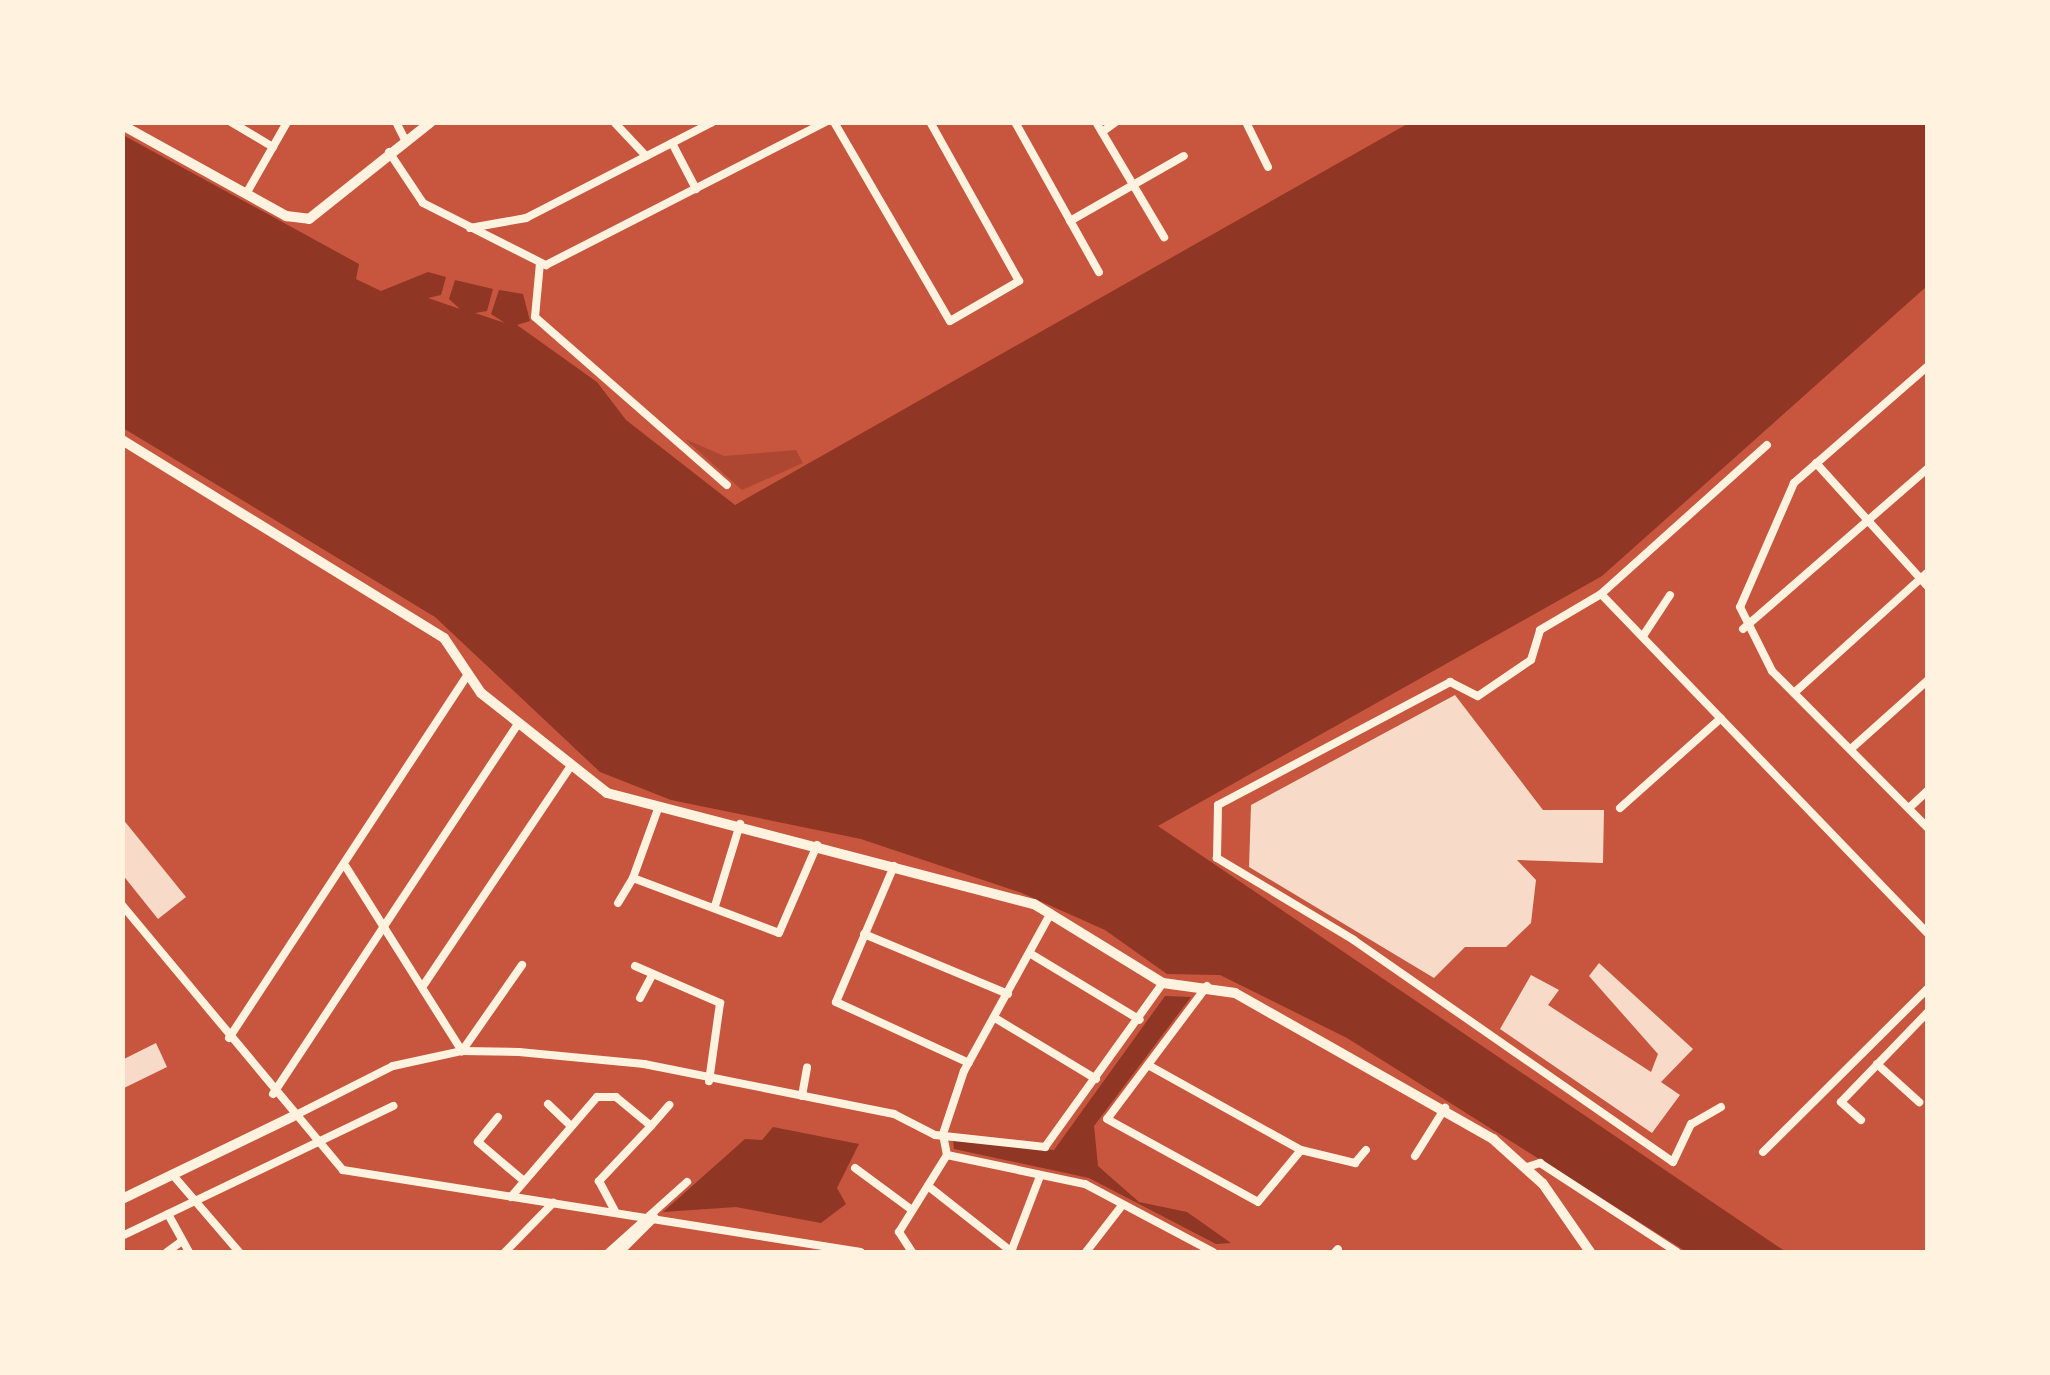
<!DOCTYPE html>
<style>
body{margin:0}
#map{position:relative;width:2050px;height:1375px;overflow:hidden;background:#c8553d;font-family:"Space Grotesk",sans-serif}
div>[style]{position:absolute}
[style*='--x']{left:calc(var(--x)*1px);top:calc(var(--y)*1px);width:calc(var(--w)*1px);rotate:calc(var(--a)*1deg)}
.green>*{inset:0;background:#ae4732}
.water>*{inset:0;background:#8f3625}
.building>*{inset:0;background:#f7dbc8}
.minor>*{height:8px;margin:-4px;padding:0 4px;transform-origin:4px;border-radius:4px;background:#fff3e0}
.tertiary>*{height:10px;margin:-5px;padding:0 5px;transform-origin:5px;border-radius:5px;background:#fff3e0}
span{translate:-50% -50%;white-space:nowrap;text-align:center;line-height:1.15;-webkit-text-stroke:8px #fff3e0;paint-order:stroke}
.frame{position:absolute;inset:0;border:125px solid #fff3e0;pointer-events:none}
</style>
<div id="map">
<div class="green">
<i style="clip-path:polygon(685px 439px,724px 456px,796px 450px,803px 463px,742px 490px)"></i>
</div>
<div class="water">
<i style="clip-path:polygon(1621px 122px,1927px 123px,1927px 286px,1602px 576px,1158px 826px,1786px 1252px,1687px 1252px,1347px 1038px,1220px 975px,1167px 974px,1105px 930px,1022px 893px,861px 839px,671px 800px,600px 772px,435px 617px,123px 428px,123px 135px,359px 264px,356px 279px,381px 291px,428px 272px,446px 277px,441px 295px,428px 298px,460px 309px,449px 299px,455px 280px,493px 289px,487px 311px,475px 313px,505px 323px,491px 314px,499px 290px,523px 294px,530px 321px,517px 325px,597px 382px,626px 420px,735px 505px,1409px 123px)"></i>
<i style="clip-path:polygon(1165px 996px,1191px 997px,1094px 1126px,1098px 1166px,1139px 1202px,1187px 1212px,1231px 1243px,1216px 1244px,1089px 1178px,954px 1149px,953px 1140px,1054px 1150px)"></i>
<i style="clip-path:polygon(773px 1127px,859px 1144px,837px 1188px,846px 1204px,821px 1223px,736px 1207px,663px 1212px,745px 1139px,762px 1140px)"></i>
</div>
<div class="building">
<i style="clip-path:polygon(1455px 695px,1543px 810px,1604px 810px,1603px 863px,1517px 860px,1536px 880px,1531px 923px,1506px 947px,1465px 947px,1434px 978px,1249px 867px,1251px 805px)"></i>
<i style="clip-path:polygon(122px 818px,186px 897px,158px 919px,122px 874px)"></i>
<i style="clip-path:polygon(1599px 963px,1693px 1049px,1661px 1082px,1680px 1095px,1652px 1133px,1500px 1029px,1531px 975px,1559px 990px,1548px 1005px,1651px 1072px,1658px 1054px,1589px 976px)"></i>
<i style="clip-path:polygon(156px 1043px,167px 1067px,122px 1089px,122px 1060px)"></i>
</div>
<div class="minor">
<i style="--x:231;--y:122;--w:49;--a:30.8"></i>
<i style="--x:396;--y:122;--w:20;--a:63"></i>
<i style="--x:614;--y:122;--w:47;--a:46.7"></i>
<i style="--x:834;--y:122;--w:230;--a:59.8"></i>
<i style="--x:950;--y:321;--w:80;--a:-30.1"></i>
<i style="--x:1019;--y:281;--w:182;--a:-119.2"></i>
<i style="--x:1015;--y:122;--w:172;--a:60.8"></i>
<i style="--x:1096;--y:122;--w:134;--a:59.4"></i>
<i style="--x:1246;--y:122;--w:50;--a:63.9"></i>
<i style="--x:1102;--y:132;--w:17;--a:-36"></i>
<i style="--x:672;--y:143;--w:52;--a:62.4"></i>
<i style="--x:389;--y:152;--w:61;--a:56.3"></i>
<i style="--x:423;--y:203;--w:138;--a:26.8"></i>
<i style="--x:546;--y:265;--w:314;--a:-27.1"></i>
<i style="--x:246;--y:194;--w:83;--a:-60.3"></i>
<i style="--x:1070;--y:221;--w:131;--a:-29.7"></i>
<i style="--x:470;--y:228;--w:57;--a:-10.1"></i>
<i style="--x:526;--y:218;--w:210;--a:-27.2"></i>
<i style="--x:540;--y:263;--w:54;--a:95.3"></i>
<i style="--x:535;--y:317;--w:255;--a:41.2"></i>
<i style="--x:1928;--y:366;--w:178;--a:138.9"></i>
<i style="--x:1794;--y:483;--w:135;--a:113.5"></i>
<i style="--x:1740;--y:607;--w:72;--a:63.4"></i>
<i style="--x:1772;--y:671;--w:221;--a:45.2"></i>
<i style="--x:1816;--y:463;--w:167;--a:47.9"></i>
<i style="--x:1601;--y:594;--w:472;--a:46.1"></i>
<i style="--x:1743;--y:629;--w:245;--a:-41"></i>
<i style="--x:1643;--y:636;--w:49;--a:-56.6"></i>
<i style="--x:1794;--y:693;--w:181;--a:-42.1"></i>
<i style="--x:1852;--y:748;--w:102;--a:-41.8"></i>
<i style="--x:659;--y:806;--w:77;--a:109.9"></i>
<i style="--x:633;--y:878;--w:156;--a:20.6"></i>
<i style="--x:779;--y:933;--w:96;--a:-66.6"></i>
<i style="--x:1620;--y:808;--w:135;--a:-41.7"></i>
<i style="--x:1909;--y:808;--w:26;--a:-43"></i>
<i style="--x:894;--y:866;--w:148;--a:113.1"></i>
<i style="--x:836;--y:1002;--w:146;--a:24.6"></i>
<i style="--x:346;--y:867;--w:218;--a:57.8"></i>
<i style="--x:462;--y:1051;--w:105;--a:-55.1"></i>
<i style="--x:618;--y:903;--w:29;--a:-59"></i>
<i style="--x:122;--y:905;--w:345;--a:50.2"></i>
<i style="--x:343;--y:1170;--w:524;--a:9"></i>
<i style="--x:715;--y:906;--w:86;--a:-73"></i>
<i style="--x:864;--y:934;--w:156;--a:22.6"></i>
<i style="--x:1031;--y:954;--w:127;--a:31.2"></i>
<i style="--x:635;--y:966;--w:93;--a:23.5"></i>
<i style="--x:720;--y:1003;--w:79;--a:98"></i>
<i style="--x:423;--y:986;--w:262;--a:-56.1"></i>
<i style="--x:1207;--y:986;--w:166;--a:126.9"></i>
<i style="--x:1107;--y:1119;--w:172;--a:28.8"></i>
<i style="--x:1258;--y:1202;--w:67;--a:-50.4"></i>
<i style="--x:1301;--y:1150;--w:56;--a:13.5"></i>
<i style="--x:1355;--y:1163;--w:17;--a:-50"></i>
<i style="--x:640;--y:998;--w:27;--a:-62"></i>
<i style="--x:995;--y:1018;--w:118;--a:31.1"></i>
<i style="--x:229;--y:1038;--w:432;--a:-56.7"></i>
<i style="--x:1877;--y:1064;--w:57;--a:42.1"></i>
<i style="--x:1148;--y:1065;--w:175;--a:29.1"></i>
<i style="--x:273;--y:1094;--w:444;--a:-56.5"></i>
<i style="--x:802;--y:1096;--w:29;--a:-80"></i>
<i style="--x:548;--y:1104;--w:32;--a:44"></i>
<i style="--x:1721;--y:1107;--w:34;--a:150"></i>
<i style="--x:1691;--y:1124;--w:42;--a:115.3"></i>
<i style="--x:1673;--y:1162;--w:389;--a:-145.2"></i>
<i style="--x:1354;--y:940;--w:160;--a:-149.1"></i>
<i style="--x:1217;--y:858;--w:53;--a:-88.9"></i>
<i style="--x:1218;--y:805;--w:263;--a:-27.9"></i>
<i style="--x:1450;--y:682;--w:31;--a:27"></i>
<i style="--x:1478;--y:696;--w:64;--a:-34.2"></i>
<i style="--x:1531;--y:660;--w:31;--a:-73"></i>
<i style="--x:1540;--y:630;--w:71;--a:-30.5"></i>
<i style="--x:1601;--y:594;--w:223;--a:-41.9"></i>
<i style="--x:292;--y:1117;--w:113;--a:-26.8"></i>
<i style="--x:393;--y:1066;--w:71;--a:-12.3"></i>
<i style="--x:462;--y:1051;--w:57;--a:1"></i>
<i style="--x:519;--y:1052;--w:126;--a:5.5"></i>
<i style="--x:644;--y:1064;--w:255;--a:11.3"></i>
<i style="--x:894;--y:1114;--w:46;--a:27.1"></i>
<i style="--x:935;--y:1135;--w:111;--a:6.2"></i>
<i style="--x:1045;--y:1147;--w:202;--a:-54.3"></i>
<i style="--x:498;--y:1117;--w:32;--a:129"></i>
<i style="--x:478;--y:1142;--w:60;--a:40.3"></i>
<i style="--x:1861;--y:1120;--w:27;--a:-138"></i>
<i style="--x:1841;--y:1102;--w:125;--a:-46"></i>
<i style="--x:651;--y:1126;--w:28;--a:-49"></i>
<i style="--x:1763;--y:1152;--w:233;--a:-44.8"></i>
<i style="--x:947;--y:1155;--w:141;--a:11.9"></i>
<i style="--x:1085;--y:1184;--w:145;--a:28"></i>
<i style="--x:1415;--y:1156;--w:57;--a:-58"></i>
<i style="--x:1527;--y:1167;--w:14;--a:-17"></i>
<i style="--x:1540;--y:1163;--w:163;--a:33"></i>
<i style="--x:855;--y:1168;--w:71;--a:36.4"></i>
<i style="--x:172;--y:1174;--w:103;--a:49.3"></i>
<i style="--x:928;--y:1186;--w:107;--a:38.2"></i>
<i style="--x:511;--y:1197;--w:132;--a:-49.3"></i>
<i style="--x:597;--y:1097;--w:19;--a:0"></i>
<i style="--x:616;--y:1097;--w:45;--a:39.6"></i>
<i style="--x:651;--y:1126;--w:76;--a:133.4"></i>
<i style="--x:599;--y:1181;--w:34;--a:62"></i>
<i style="--x:168;--y:1214;--w:43;--a:61.1"></i>
<i style="--x:122;--y:1236;--w:301;--a:-25.6"></i>
<i style="--x:167;--y:1252;--w:19;--a:-36"></i>
<i style="--x:505;--y:1252;--w:69;--a:-45.6"></i>
<i style="--x:609;--y:1252;--w:105;--a:-41.9"></i>
<i style="--x:620;--y:1252;--w:49;--a:-45"></i>
<i style="--x:912;--y:1252;--w:24;--a:-123"></i>
<i style="--x:899;--y:1232;--w:91;--a:-58.1"></i>
<i style="--x:947;--y:1155;--w:21;--a:-101"></i>
<i style="--x:943;--y:1134;--w:66;--a:-71.6"></i>
<i style="--x:964;--y:1071;--w:180;--a:-61.2"></i>
<i style="--x:1011;--y:1252;--w:81;--a:-69.1"></i>
<i style="--x:1086;--y:1252;--w:56;--a:-52.3"></i>
<i style="--x:1335;--y:1252;--w:4;--a:-45"></i>
</div>
<div class="tertiary">
<i style="--x:122;--y:125;--w:188;--a:29"></i>
<i style="--x:286;--y:216;--w:23;--a:7"></i>
<i style="--x:309;--y:219;--w:156;--a:-38.5"></i>
<i style="--x:122;--y:440;--w:378;--a:31.6"></i>
<i style="--x:444;--y:638;--w:66;--a:56.1"></i>
<i style="--x:481;--y:693;--w:161;--a:38.4"></i>
<i style="--x:607;--y:793;--w:441;--a:14.6"></i>
<i style="--x:1034;--y:904;--w:151;--a:31.5"></i>
<i style="--x:1163;--y:983;--w:73;--a:7.9"></i>
<i style="--x:1235;--y:993;--w:296;--a:29.5"></i>
<i style="--x:1493;--y:1139;--w:67;--a:42"></i>
<i style="--x:1543;--y:1184;--w:83;--a:55.3"></i>
<i style="--x:122;--y:1199;--w:189;--a:-25.8"></i>
</div>
<div class="frame"></div>
</div>
